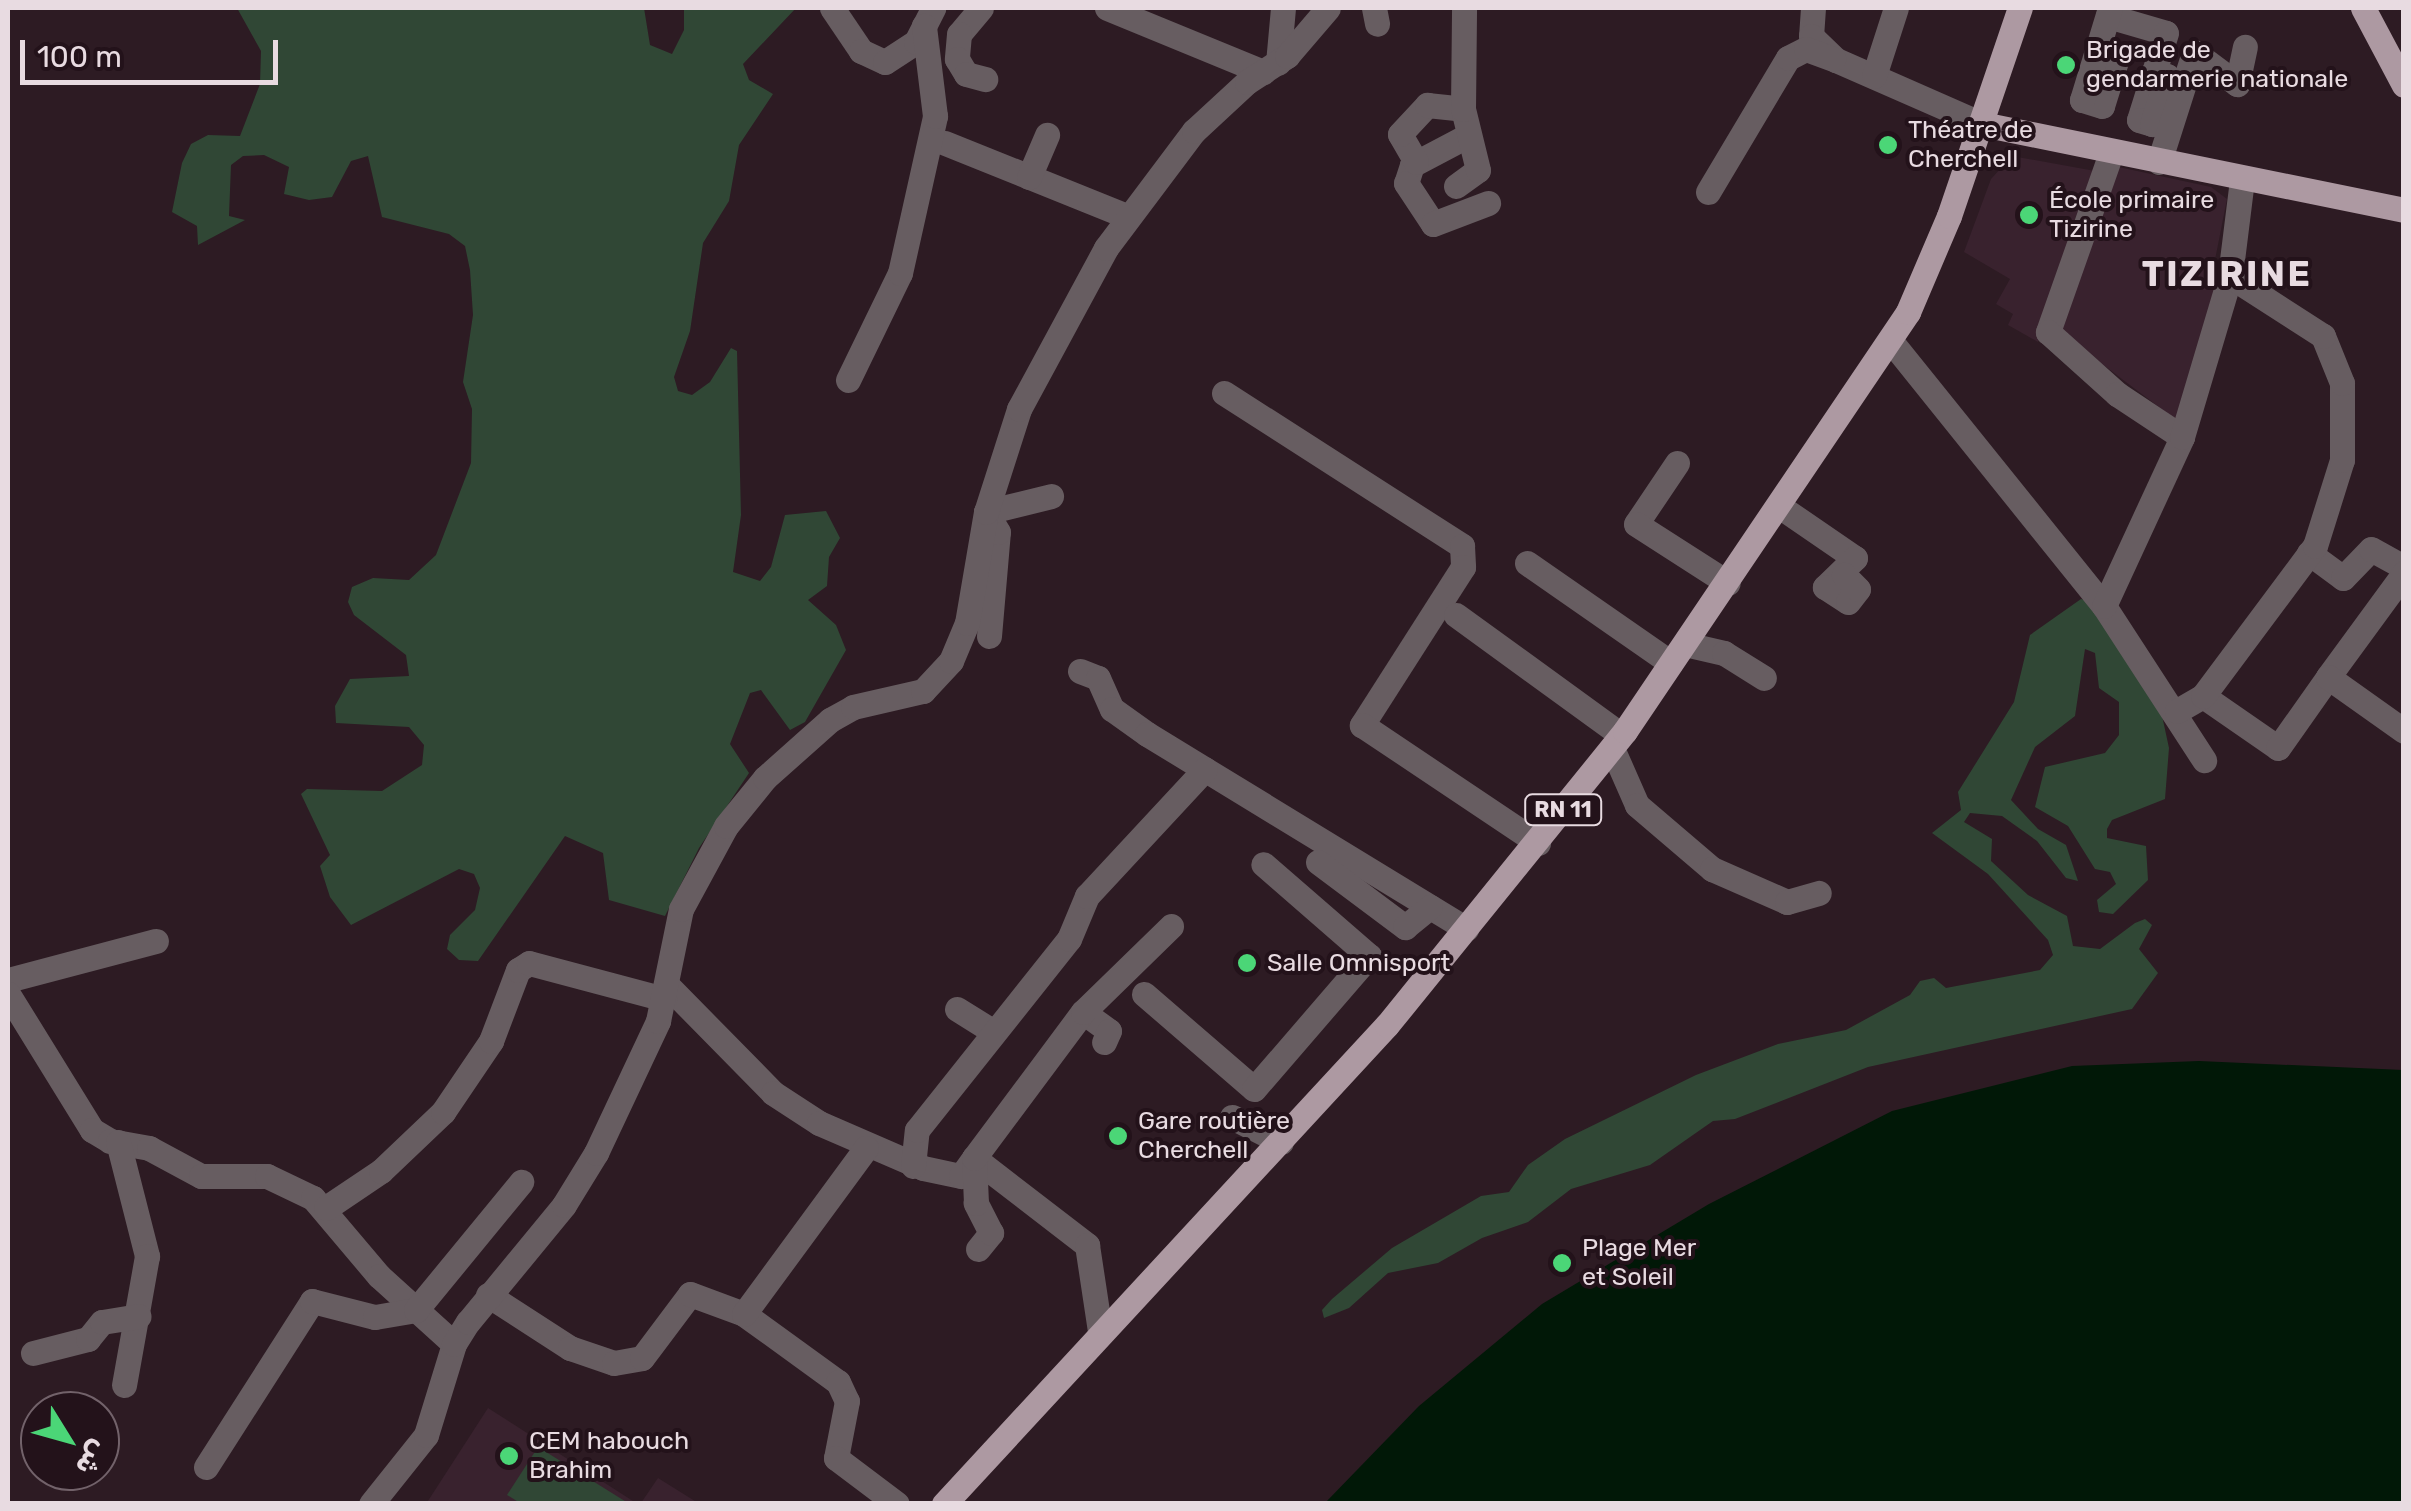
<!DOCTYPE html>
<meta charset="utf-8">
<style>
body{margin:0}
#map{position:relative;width:2411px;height:1511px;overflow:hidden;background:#2d1b23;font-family:Rubik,"Noto Naskh Arabic",sans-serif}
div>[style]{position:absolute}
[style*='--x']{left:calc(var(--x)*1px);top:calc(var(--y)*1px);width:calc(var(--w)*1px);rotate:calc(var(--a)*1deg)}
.built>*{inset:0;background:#39222e}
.green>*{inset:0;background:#304735}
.water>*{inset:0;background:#011807}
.minor>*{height:25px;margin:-12.5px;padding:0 12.5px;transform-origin:12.5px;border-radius:12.5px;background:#675d61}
.major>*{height:25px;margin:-12.5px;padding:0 12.5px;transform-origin:12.5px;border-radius:12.5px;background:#ad99a2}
.dots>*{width:28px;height:28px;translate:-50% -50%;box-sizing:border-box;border:5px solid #23121a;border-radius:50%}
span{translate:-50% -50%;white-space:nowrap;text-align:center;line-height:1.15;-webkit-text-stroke:8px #23121a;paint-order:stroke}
.shield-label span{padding:2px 8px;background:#23121a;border:2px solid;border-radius:8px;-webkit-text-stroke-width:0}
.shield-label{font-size:22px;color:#e8dbe1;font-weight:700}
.poi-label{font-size:25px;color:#e8dbe1}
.left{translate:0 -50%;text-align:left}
.district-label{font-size:35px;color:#e8dbe1;font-weight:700;letter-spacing:2.5px}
.frame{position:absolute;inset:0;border:10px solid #e8dbe1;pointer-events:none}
.north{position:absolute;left:20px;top:1391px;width:100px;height:100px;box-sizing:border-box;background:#23121a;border:2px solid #72626a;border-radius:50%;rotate:127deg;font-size:28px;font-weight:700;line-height:40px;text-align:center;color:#e8dbe1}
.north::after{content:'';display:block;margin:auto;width:35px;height:45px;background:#4bd677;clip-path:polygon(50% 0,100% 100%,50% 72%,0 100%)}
.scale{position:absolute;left:20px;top:40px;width:258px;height:45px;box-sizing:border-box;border:5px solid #e8dbe1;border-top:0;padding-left:12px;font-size:30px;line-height:35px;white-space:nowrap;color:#e8dbe1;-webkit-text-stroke:8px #23121a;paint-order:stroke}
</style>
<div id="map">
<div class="built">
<i style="clip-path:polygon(2012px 156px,2095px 171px,2038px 342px,2008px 325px,2013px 314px,1996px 304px,2010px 279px,1964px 252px,1991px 179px)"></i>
<i style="clip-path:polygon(2114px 166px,2211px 187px,2227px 199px,2212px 275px,2215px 297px,2176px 420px,2056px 329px)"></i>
<i style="clip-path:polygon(488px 1408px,636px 1503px,426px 1504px)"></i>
<i style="clip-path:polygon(658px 1478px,698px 1503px,641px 1503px)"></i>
</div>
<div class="green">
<i style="clip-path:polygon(237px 8px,644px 8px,650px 45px,672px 54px,684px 30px,684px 8px,796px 8px,743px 64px,749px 80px,773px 94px,739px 145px,729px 201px,703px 243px,690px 331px,674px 377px,678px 391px,692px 395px,710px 382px,731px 348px,737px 351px,741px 515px,733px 572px,760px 581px,771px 567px,785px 515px,826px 511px,840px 538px,829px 557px,827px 586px,808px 600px,836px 625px,846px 650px,805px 722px,790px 730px,761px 690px,750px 693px,730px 744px,749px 773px,699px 848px,665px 916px,609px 900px,603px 853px,565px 836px,478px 961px,459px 960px,447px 949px,450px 935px,475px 910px,480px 888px,474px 874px,459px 869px,351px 925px,330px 897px,320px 866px,330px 855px,301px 794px,307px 789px,382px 791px,422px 765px,424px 745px,409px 727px,336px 723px,335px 706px,350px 679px,409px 676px,406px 655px,354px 615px,348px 602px,352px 587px,373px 578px,409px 580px,436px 555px,471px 463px,472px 409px,463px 382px,473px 315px,470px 270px,465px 246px,449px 234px,382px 217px,368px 156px,351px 161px,332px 197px,309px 200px,284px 194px,289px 167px,264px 155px,243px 156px,231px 165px,229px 216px,245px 220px,198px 245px,197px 226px,172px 212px,182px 163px,191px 144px,208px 135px,240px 136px,260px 84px,261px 51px)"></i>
<i style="clip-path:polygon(2081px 599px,2090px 602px,2161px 711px,2169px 748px,2165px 799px,2112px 820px,2107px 829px,2107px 838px,2146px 846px,2148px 880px,2113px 914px,2099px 912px,2097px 900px,2116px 884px,2110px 872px,2095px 869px,2068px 826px,2035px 807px,2045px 767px,2105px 753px,2119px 735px,2119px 702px,2099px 688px,2095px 653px,2085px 649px,2075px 716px,2035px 747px,2011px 800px,2038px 829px,2066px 845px,2078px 881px,2066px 878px,2037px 841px,2002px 816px,1970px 813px,1964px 822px,1992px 839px,1991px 861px,2028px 895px,2067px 916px,2073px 946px,2100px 949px,2135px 923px,2145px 919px,2152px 925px,2139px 949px,2158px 973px,2132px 1009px,1868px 1067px,1735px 1119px,1713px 1121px,1650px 1165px,1571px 1189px,1528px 1222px,1482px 1238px,1438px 1263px,1388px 1273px,1349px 1308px,1324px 1318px,1322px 1310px,1332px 1299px,1392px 1248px,1481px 1196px,1509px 1192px,1528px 1165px,1565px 1139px,1696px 1075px,1778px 1044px,1846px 1030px,1910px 995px,1920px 981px,1934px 978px,1946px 988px,2040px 970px,2053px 955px,2048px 940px,1988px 874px,1932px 833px,1961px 810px,1958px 792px,2014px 702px,2030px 635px)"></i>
<i style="clip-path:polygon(538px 1447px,628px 1503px,520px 1503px,507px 1495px)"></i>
</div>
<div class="water">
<i style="clip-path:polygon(2199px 1061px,2403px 1070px,2403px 1503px,1325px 1503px,1419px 1406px,1542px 1304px,1709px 1204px,1892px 1111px,2072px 1066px)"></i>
</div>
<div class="minor">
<i style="--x:832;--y:8;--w:52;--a:56"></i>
<i style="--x:861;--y:51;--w:26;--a:25"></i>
<i style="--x:885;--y:62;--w:37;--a:-33"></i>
<i style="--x:916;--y:42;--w:38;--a:-63"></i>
<i style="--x:981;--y:8;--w:34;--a:130"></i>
<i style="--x:959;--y:34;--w:25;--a:95"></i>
<i style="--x:957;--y:59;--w:17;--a:59"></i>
<i style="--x:966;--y:74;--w:20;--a:15"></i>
<i style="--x:1107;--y:8;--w:169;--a:22.3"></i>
<i style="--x:1374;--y:8;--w:16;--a:79"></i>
<i style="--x:1813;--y:8;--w:28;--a:94"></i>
<i style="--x:1811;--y:36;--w:35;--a:44"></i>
<i style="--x:1836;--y:60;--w:159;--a:23.7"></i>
<i style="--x:2108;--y:16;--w:60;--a:16.3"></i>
<i style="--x:2166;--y:33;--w:41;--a:107.1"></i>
<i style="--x:2154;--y:72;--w:50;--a:107.4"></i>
<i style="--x:2139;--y:120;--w:14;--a:17"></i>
<i style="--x:2152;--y:124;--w:50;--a:-72.6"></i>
<i style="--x:2167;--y:76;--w:14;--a:-163"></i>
<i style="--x:2097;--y:52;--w:21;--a:17"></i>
<i style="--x:2117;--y:58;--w:50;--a:107.4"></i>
<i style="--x:2102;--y:106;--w:21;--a:-163"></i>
<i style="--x:2082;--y:100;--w:96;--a:-73.1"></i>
<i style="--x:1278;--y:63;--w:55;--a:-84.8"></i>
<i style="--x:1874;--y:76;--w:71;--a:-72.1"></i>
<i style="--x:1465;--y:137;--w:60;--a:152.2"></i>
<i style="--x:1412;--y:165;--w:19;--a:108"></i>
<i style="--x:1406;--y:183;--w:49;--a:56.6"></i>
<i style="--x:1433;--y:224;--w:59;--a:-20.9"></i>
<i style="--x:945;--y:143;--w:196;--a:21.9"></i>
<i style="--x:2111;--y:153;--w:190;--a:109.4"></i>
<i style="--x:2048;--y:332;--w:93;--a:41.9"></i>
<i style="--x:2117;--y:394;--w:78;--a:33.5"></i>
<i style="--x:1416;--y:162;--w:32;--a:-120"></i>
<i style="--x:1400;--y:134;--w:40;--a:-47"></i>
<i style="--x:1427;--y:105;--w:36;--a:6"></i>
<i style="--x:2159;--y:162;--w:115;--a:-72.3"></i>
<i style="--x:2194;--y:52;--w:54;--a:36.7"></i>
<i style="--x:2237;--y:84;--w:38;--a:-78"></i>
<i style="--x:1029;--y:177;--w:46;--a:-66.8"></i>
<i style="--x:1456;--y:186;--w:27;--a:-36"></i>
<i style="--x:1478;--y:170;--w:63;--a:-103.8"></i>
<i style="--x:1463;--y:109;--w:101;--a:-89.4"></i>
<i style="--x:1708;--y:192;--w:156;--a:-59.2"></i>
<i style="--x:1788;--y:58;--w:20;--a:-27"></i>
<i style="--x:1806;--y:49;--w:29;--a:20"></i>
<i style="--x:1890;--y:340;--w:341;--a:51.2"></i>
<i style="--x:2104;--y:606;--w:184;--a:57"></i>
<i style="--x:848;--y:380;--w:119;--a:-64.1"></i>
<i style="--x:900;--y:273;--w:161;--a:-77.4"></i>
<i style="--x:935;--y:116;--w:91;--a:-97"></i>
<i style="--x:1224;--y:393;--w:283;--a:32.7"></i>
<i style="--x:1462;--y:546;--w:21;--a:87"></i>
<i style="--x:1463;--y:567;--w:188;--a:122.6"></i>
<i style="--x:1362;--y:725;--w:212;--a:33.8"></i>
<i style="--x:1677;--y:463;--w:73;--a:123.9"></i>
<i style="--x:1636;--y:524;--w:109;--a:32.7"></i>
<i style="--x:1779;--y:506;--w:92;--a:34.4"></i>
<i style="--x:1855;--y:558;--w:42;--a:136"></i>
<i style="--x:1825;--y:587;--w:27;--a:33"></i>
<i style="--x:1848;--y:602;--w:16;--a:-52"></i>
<i style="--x:1858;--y:589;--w:20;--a:-135"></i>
<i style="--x:2309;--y:553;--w:42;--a:36.3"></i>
<i style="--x:2343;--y:578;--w:40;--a:-46"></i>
<i style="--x:2371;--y:549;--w:38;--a:29"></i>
<i style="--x:1527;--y:563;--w:175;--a:34.8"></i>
<i style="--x:2104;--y:606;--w:186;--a:-65.2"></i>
<i style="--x:2182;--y:437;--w:168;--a:-73.4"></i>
<i style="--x:1456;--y:615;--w:204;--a:36"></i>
<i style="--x:989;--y:636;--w:104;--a:-85.1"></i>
<i style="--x:998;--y:532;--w:23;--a:-121"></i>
<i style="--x:986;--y:512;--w:67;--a:-13.8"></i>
<i style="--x:1685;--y:644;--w:40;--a:13"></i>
<i style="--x:1724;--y:653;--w:47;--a:32"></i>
<i style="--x:1080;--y:671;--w:19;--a:21"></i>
<i style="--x:1098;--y:678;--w:34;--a:66"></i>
<i style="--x:1112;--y:709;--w:43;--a:35.5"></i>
<i style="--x:1147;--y:734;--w:374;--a:31.4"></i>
<i style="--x:2328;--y:677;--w:129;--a:-53.8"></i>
<i style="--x:2203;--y:696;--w:91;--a:34.7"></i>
<i style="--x:2278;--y:748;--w:87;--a:-54.8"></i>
<i style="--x:2328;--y:677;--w:93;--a:35.4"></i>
<i style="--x:2177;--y:711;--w:30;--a:-30"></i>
<i style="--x:2203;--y:696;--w:187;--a:-53.3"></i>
<i style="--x:2315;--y:546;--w:90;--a:-72.6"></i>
<i style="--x:2342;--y:460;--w:77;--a:-90"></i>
<i style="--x:2342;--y:383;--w:51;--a:-112"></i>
<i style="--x:2323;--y:336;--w:111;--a:-147.2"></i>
<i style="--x:2230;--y:276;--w:98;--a:-82.9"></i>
<i style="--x:1612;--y:748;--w:62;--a:66.3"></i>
<i style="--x:1637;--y:805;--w:99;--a:40.5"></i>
<i style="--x:1712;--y:869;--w:82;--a:23.7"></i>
<i style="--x:1787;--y:902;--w:33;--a:-16"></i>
<i style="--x:1318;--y:862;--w:109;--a:36.8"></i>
<i style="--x:1405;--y:927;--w:32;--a:-39"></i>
<i style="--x:8;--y:980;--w:153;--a:-14.8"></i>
<i style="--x:667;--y:985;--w:151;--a:45.5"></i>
<i style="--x:773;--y:1093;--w:55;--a:33.1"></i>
<i style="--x:819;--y:1123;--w:113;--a:23.4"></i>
<i style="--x:923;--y:1168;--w:39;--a:12"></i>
<i style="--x:961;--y:1176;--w:22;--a:-54"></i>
<i style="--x:974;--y:1158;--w:143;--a:37.6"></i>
<i style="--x:1087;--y:1245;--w:87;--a:81.4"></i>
<i style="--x:8;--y:994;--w:160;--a:58.3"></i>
<i style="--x:92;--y:1130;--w:21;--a:31"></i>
<i style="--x:110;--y:1141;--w:40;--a:10"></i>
<i style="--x:149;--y:1148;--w:59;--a:28.3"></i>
<i style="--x:201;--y:1176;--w:66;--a:0"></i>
<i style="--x:267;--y:1176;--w:51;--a:25.6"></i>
<i style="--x:313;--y:1198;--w:102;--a:49.8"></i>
<i style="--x:379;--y:1276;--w:101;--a:42.2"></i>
<i style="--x:1144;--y:994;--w:145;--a:40.8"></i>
<i style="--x:1254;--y:1089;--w:176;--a:-49.2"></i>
<i style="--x:1369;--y:956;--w:140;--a:-139"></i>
<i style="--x:957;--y:1009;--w:40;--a:32"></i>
<i style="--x:1083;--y:1012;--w:32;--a:36"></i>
<i style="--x:1109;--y:1031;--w:12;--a:114"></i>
<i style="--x:1232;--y:1117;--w:55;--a:27"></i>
<i style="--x:118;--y:1142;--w:118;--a:75.7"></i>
<i style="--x:147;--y:1256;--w:131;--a:100.1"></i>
<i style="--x:913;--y:1166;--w:36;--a:-84"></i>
<i style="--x:917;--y:1130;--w:244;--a:-51.5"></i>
<i style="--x:1069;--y:939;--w:47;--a:-67.3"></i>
<i style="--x:1087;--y:896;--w:173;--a:-47.1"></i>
<i style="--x:326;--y:1208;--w:66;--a:-33.9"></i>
<i style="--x:381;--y:1171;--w:86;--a:-43.6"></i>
<i style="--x:443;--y:1112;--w:86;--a:-55.9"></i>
<i style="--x:491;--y:1041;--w:76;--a:-69.2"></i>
<i style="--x:518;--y:970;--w:13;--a:-32"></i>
<i style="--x:529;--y:963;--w:140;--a:14.9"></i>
<i style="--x:978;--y:1249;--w:21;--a:-51"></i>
<i style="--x:991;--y:1233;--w:34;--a:-117"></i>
<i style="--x:976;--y:1203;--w:45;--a:-92.5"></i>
<i style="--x:974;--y:1158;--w:182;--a:-53.3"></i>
<i style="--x:1083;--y:1012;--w:123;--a:-44.3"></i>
<i style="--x:488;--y:1295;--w:98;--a:32.9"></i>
<i style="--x:570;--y:1348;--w:46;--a:18.8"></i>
<i style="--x:614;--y:1363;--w:28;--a:-10"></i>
<i style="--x:642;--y:1358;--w:80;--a:-53.1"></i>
<i style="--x:690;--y:1294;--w:58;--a:20.3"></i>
<i style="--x:744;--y:1314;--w:116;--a:35.9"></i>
<i style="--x:838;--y:1382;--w:21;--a:65"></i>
<i style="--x:847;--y:1401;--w:58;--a:100.9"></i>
<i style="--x:836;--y:1458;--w:76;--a:37"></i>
<i style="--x:744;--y:1314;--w:206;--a:-53.7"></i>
<i style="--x:33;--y:1353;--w:57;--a:-14.3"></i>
<i style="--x:88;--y:1339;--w:22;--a:-51"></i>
<i style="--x:102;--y:1322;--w:37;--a:-9"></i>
<i style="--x:206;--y:1467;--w:197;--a:-57.4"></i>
<i style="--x:312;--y:1301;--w:65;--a:14.3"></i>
<i style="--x:375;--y:1317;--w:42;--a:-9.7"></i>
<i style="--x:416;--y:1310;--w:166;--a:-50.6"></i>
<i style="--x:371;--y:1504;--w:88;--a:-51.4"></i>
<i style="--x:426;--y:1435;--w:95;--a:-72.9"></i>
<i style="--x:454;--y:1344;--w:26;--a:-58"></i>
<i style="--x:468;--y:1322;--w:151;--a:-50.6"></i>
<i style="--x:564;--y:1205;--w:61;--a:-58.4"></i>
<i style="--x:596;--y:1153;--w:146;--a:-64.8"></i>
<i style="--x:658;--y:1021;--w:114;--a:-78.4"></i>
<i style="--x:681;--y:909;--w:94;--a:-61.5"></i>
<i style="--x:726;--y:826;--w:62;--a:-50.9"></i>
<i style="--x:765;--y:778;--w:87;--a:-41.7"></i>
<i style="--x:830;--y:720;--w:26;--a:-29"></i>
<i style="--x:853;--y:707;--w:72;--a:-12.9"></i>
<i style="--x:923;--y:691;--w:41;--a:-47"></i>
<i style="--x:951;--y:661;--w:41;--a:-67.2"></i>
<i style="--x:967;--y:623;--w:113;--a:-80.3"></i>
<i style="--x:986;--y:512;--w:108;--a:-72.2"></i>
<i style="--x:1019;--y:409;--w:183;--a:-61.6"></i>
<i style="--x:1106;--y:248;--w:146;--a:-53.1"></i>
<i style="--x:1194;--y:131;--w:72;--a:-42.8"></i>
<i style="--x:1247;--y:82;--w:48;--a:-33"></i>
<i style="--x:1287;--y:56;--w:63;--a:-49.5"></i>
</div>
<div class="major">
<i style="--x:2363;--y:8;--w:87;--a:62"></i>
<i style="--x:1982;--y:124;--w:431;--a:11.5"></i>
<i style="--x:944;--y:1504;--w:652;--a:-47.24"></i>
<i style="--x:1387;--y:1025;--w:378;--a:-51"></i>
<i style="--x:1625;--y:731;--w:506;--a:-55.96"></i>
<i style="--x:1908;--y:312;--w:104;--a:-66.9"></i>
<i style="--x:1949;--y:216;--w:220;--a:-71.2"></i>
</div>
<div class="dots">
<i style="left:2066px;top:65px;background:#4bd677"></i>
<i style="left:1888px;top:145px;background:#4bd677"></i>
<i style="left:2029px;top:215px;background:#4bd677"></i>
<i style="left:1247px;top:963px;background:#4bd677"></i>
<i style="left:1118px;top:1136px;background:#4bd677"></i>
<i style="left:1562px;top:1263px;background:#4bd677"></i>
<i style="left:509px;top:1456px;background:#4bd677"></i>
</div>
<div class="shield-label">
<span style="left:1563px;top:810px">RN 11</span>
</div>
<div class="poi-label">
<span class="left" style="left:2086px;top:65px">Brigade de<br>gendarmerie nationale</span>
<span class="left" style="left:1908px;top:145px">Théatre de<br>Cherchell</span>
<span class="left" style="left:2049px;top:215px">École primaire<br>Tizirine</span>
<span class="left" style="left:1267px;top:963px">Salle Omnisport</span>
<span class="left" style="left:1138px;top:1136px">Gare routière<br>Cherchell</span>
<span class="left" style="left:1582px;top:1263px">Plage Mer<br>et Soleil</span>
<span class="left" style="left:529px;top:1456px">CEM habouch<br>Brahim</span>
</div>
<div class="district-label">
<span style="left:2227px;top:274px">TIZIRINE</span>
</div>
<div class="frame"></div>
<div class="north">ش</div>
<div class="scale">100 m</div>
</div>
